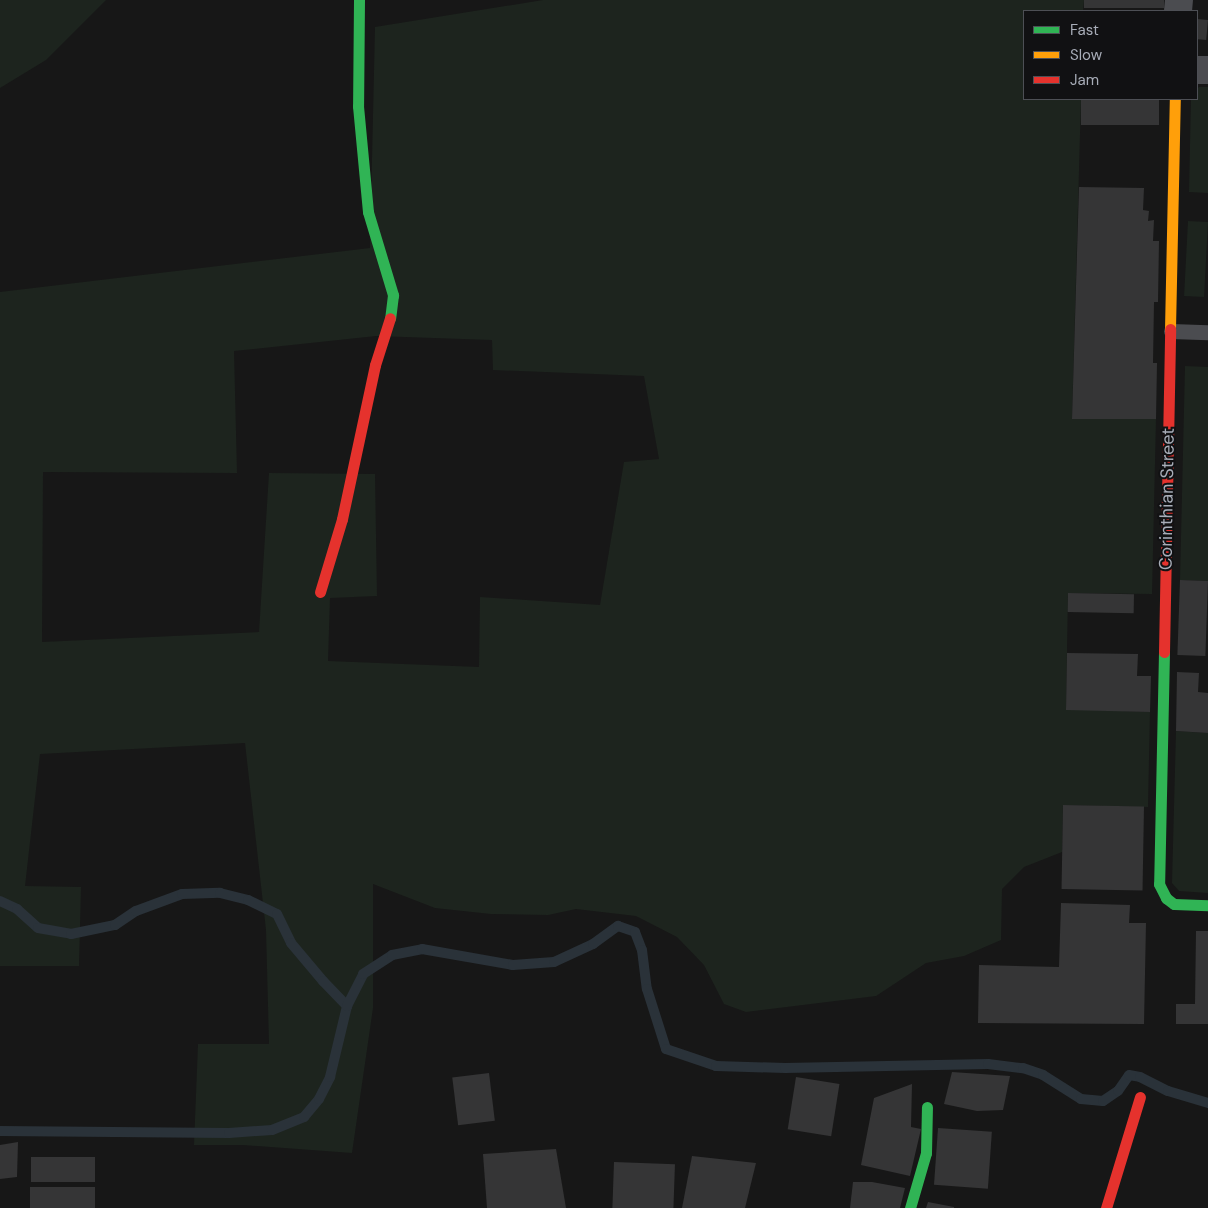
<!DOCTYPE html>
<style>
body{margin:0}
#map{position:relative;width:1208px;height:1208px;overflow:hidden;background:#171717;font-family:"DM Sans",sans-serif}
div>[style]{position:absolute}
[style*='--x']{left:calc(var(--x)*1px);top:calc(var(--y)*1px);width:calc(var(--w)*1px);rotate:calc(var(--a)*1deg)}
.green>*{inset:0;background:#1d241e;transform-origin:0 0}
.stream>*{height:10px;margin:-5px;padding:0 5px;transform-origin:5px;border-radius:5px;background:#2a3239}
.building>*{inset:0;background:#353536;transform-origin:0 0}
.lane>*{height:15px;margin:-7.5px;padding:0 7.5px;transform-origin:7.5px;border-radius:7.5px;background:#4b4c50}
.street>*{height:28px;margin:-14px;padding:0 14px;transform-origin:14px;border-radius:14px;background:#4b4c50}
.fast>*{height:11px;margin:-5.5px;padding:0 5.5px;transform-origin:5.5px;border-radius:5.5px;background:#30b455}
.slow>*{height:11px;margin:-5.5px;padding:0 5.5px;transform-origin:5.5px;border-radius:5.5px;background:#ff9f0a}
.jam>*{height:11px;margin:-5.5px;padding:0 5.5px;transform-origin:5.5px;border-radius:5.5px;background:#e5322d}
span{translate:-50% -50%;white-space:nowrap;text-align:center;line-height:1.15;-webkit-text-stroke:4px #111113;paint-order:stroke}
.street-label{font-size:18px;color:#a8adb8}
.legend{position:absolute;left:1023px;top:10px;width:175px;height:90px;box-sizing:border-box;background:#111113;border:1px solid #4d4f55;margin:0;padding:6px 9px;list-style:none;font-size:15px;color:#a8adb8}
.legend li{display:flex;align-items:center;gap:10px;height:25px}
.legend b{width:25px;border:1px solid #4d4f55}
</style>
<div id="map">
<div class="green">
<i style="clip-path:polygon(0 0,106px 0,46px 60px,0 88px)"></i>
<i style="clip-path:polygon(evenodd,543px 0,1084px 0,1083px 11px,1024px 11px,1024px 99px,1081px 99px,1072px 419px,1156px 419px,1152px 594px,1068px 593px,1066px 709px,1150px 712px,1148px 807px,1063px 805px,1062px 852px,1024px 867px,1002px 889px,1001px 940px,964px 956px,926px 963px,876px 996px,746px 1012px,724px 1004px,704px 965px,677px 937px,636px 916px,576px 909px,548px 915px,491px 914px,435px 908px,373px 884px,373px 1008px,352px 1153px,243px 1145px,194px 1145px,198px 1044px,269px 1044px,266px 930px,245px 743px,40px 754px,25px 886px,81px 887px,79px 966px,0 966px,0 292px,370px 248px,375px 27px,543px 0,376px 336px,492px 340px,493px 370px,644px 376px,659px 459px,624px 462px,600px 605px,480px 597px,479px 667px,328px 661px,330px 598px,377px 596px,375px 474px,269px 473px,259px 632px,42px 642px,43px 472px,237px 473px,234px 351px,376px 336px)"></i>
<i style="clip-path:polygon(1199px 87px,1208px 87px,1208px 193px,1189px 192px,1191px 99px,1197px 99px,1197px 89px)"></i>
<i style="left:1188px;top:221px;width:20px;height:75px;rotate:3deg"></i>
<i style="clip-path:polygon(1185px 366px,1208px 367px,1208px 581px,1180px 580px)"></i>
<i style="clip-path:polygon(1176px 731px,1208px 733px,1208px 893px,1179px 891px,1172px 883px)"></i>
</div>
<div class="stream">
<i style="--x:0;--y:901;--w:19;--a:25"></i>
<i style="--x:17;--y:909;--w:28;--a:42"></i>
<i style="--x:38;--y:928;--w:34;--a:10"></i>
<i style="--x:71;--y:934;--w:45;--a:-11.6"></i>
<i style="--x:115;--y:925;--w:25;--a:-34"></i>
<i style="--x:136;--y:911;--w:49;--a:-20.3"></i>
<i style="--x:182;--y:894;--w:38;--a:-2"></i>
<i style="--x:220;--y:893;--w:29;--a:14"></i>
<i style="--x:248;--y:900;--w:32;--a:26"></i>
<i style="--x:277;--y:914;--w:32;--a:64"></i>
<i style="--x:291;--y:943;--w:50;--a:49.9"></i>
<i style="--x:323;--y:981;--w:35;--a:46"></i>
<i style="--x:0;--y:1131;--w:229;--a:0.5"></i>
<i style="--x:229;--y:1133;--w:43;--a:-4"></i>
<i style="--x:272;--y:1130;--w:35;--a:-22"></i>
<i style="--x:304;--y:1117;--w:23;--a:-50"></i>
<i style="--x:319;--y:1099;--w:25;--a:-63"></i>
<i style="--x:330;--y:1077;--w:73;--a:-76.5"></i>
<i style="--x:347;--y:1006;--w:36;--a:-63"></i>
<i style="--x:363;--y:974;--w:35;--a:-33"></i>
<i style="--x:392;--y:955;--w:31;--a:-11"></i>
<i style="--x:422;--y:949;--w:92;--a:10"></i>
<i style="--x:513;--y:965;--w:41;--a:-4.2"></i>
<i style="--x:554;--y:962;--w:43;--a:-24.8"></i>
<i style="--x:593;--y:944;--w:31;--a:-36"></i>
<i style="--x:618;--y:926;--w:18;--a:19"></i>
<i style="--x:635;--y:932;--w:19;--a:69"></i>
<i style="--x:642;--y:950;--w:39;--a:83"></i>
<i style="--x:647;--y:989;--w:63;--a:72.4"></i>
<i style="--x:666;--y:1049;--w:53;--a:18.8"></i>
<i style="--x:716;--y:1066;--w:69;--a:1.7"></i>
<i style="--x:785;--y:1068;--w:203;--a:-1.1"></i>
<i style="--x:988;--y:1064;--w:35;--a:7"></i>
<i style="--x:1023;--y:1068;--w:21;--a:19"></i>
<i style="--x:1043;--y:1075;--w:45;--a:32.3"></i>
<i style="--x:1081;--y:1099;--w:22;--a:5"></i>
<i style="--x:1103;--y:1101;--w:18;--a:-34"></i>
<i style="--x:1118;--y:1091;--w:19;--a:-55"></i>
<i style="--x:1129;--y:1075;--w:11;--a:10"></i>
<i style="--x:1140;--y:1077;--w:31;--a:27"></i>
<i style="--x:1168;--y:1091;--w:42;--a:16.7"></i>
</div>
<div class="building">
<i style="left:1084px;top:0;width:80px;height:8px"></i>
<i style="left:1197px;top:19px;width:11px;height:20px;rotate:5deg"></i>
<i style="left:1081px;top:99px;width:78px;height:26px"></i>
<i style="clip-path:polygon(1079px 187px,1144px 188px,1143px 210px,1149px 211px,1148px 221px,1154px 220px,1153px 241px,1159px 241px,1158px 302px,1154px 302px,1153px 363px,1157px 363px,1156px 419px,1072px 419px)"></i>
<i style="left:1180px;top:580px;width:28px;height:75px;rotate:2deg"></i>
<i style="left:1068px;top:593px;width:66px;height:19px;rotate:1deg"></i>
<i style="clip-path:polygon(1067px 653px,1138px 654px,1137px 676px,1151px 676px,1150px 712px,1066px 710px)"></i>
<i style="clip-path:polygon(1177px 672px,1199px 673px,1198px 692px,1208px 693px,1208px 733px,1176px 731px)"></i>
<i style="left:1063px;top:805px;width:81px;height:84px;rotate:1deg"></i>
<i style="clip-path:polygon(1061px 903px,1130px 905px,1129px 923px,1146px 923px,1144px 1024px,978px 1023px,979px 965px,1059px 967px)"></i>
<i style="clip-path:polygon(1196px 931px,1208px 931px,1208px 1024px,1176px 1024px,1176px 1004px,1195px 1004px)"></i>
<i style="clip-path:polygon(952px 1072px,1010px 1076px,1003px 1110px,977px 1111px,944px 1104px)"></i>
<i style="left:489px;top:1073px;width:48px;height:37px;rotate:83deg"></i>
<i style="left:796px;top:1077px;width:44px;height:53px;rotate:9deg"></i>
<i style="clip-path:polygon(912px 1084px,911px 1127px,921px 1129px,910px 1176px,861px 1165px,874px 1098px)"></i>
<i style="left:938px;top:1128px;width:54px;height:57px;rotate:4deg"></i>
<i style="clip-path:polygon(18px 1142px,17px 1177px,0 1179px,0 1145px)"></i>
<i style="clip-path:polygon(556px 1149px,566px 1208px,487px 1208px,483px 1154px)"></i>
<i style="clip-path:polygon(692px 1156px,756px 1163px,745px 1208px,682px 1208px)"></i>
<i style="left:95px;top:1157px;width:25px;height:64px;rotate:90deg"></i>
<i style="left:614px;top:1162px;width:61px;height:46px;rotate:2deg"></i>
<i style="clip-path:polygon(853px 1182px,872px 1182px,905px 1188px,900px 1208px,850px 1208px)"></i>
<i style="left:30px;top:1187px;width:65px;height:21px"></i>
<i style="clip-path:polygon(928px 1202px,954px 1207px,954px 1208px,926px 1208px)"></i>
</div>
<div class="lane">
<i style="--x:1171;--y:331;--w:37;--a:2"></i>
</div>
<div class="street">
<i style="--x:1178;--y:11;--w:11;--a:-85"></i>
<i style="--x:1197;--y:70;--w:11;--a:0"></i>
</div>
<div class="fast">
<i style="--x:359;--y:0;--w:106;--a:90.5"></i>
<i style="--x:358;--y:106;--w:106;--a:84.6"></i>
<i style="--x:368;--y:212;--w:87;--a:73.2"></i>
<i style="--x:393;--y:295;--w:23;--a:97"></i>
<i style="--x:1164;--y:652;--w:232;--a:91.2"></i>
<i style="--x:1159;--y:884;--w:16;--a:63"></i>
<i style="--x:1166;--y:898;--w:10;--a:37"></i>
<i style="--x:1174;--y:904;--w:34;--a:2"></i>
<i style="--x:910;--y:1208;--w:57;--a:-73.8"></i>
<i style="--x:926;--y:1153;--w:46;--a:-88.8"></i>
</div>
<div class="slow">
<i style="--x:1170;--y:329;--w:230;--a:-88.8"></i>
</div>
<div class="jam">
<i style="--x:320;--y:592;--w:76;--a:-73.2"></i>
<i style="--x:342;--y:519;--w:157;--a:-77.9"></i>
<i style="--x:375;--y:365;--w:49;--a:-72.3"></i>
<i style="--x:1164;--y:652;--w:323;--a:-88.9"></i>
<i style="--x:1106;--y:1208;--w:116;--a:-73"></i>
</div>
<div class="street-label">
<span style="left:1167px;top:499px;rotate:-89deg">Corinthian Street</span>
</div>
<ul class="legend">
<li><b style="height:6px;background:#30b455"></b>Fast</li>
<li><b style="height:6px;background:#ff9f0a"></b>Slow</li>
<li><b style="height:6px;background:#e5322d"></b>Jam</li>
</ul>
</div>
